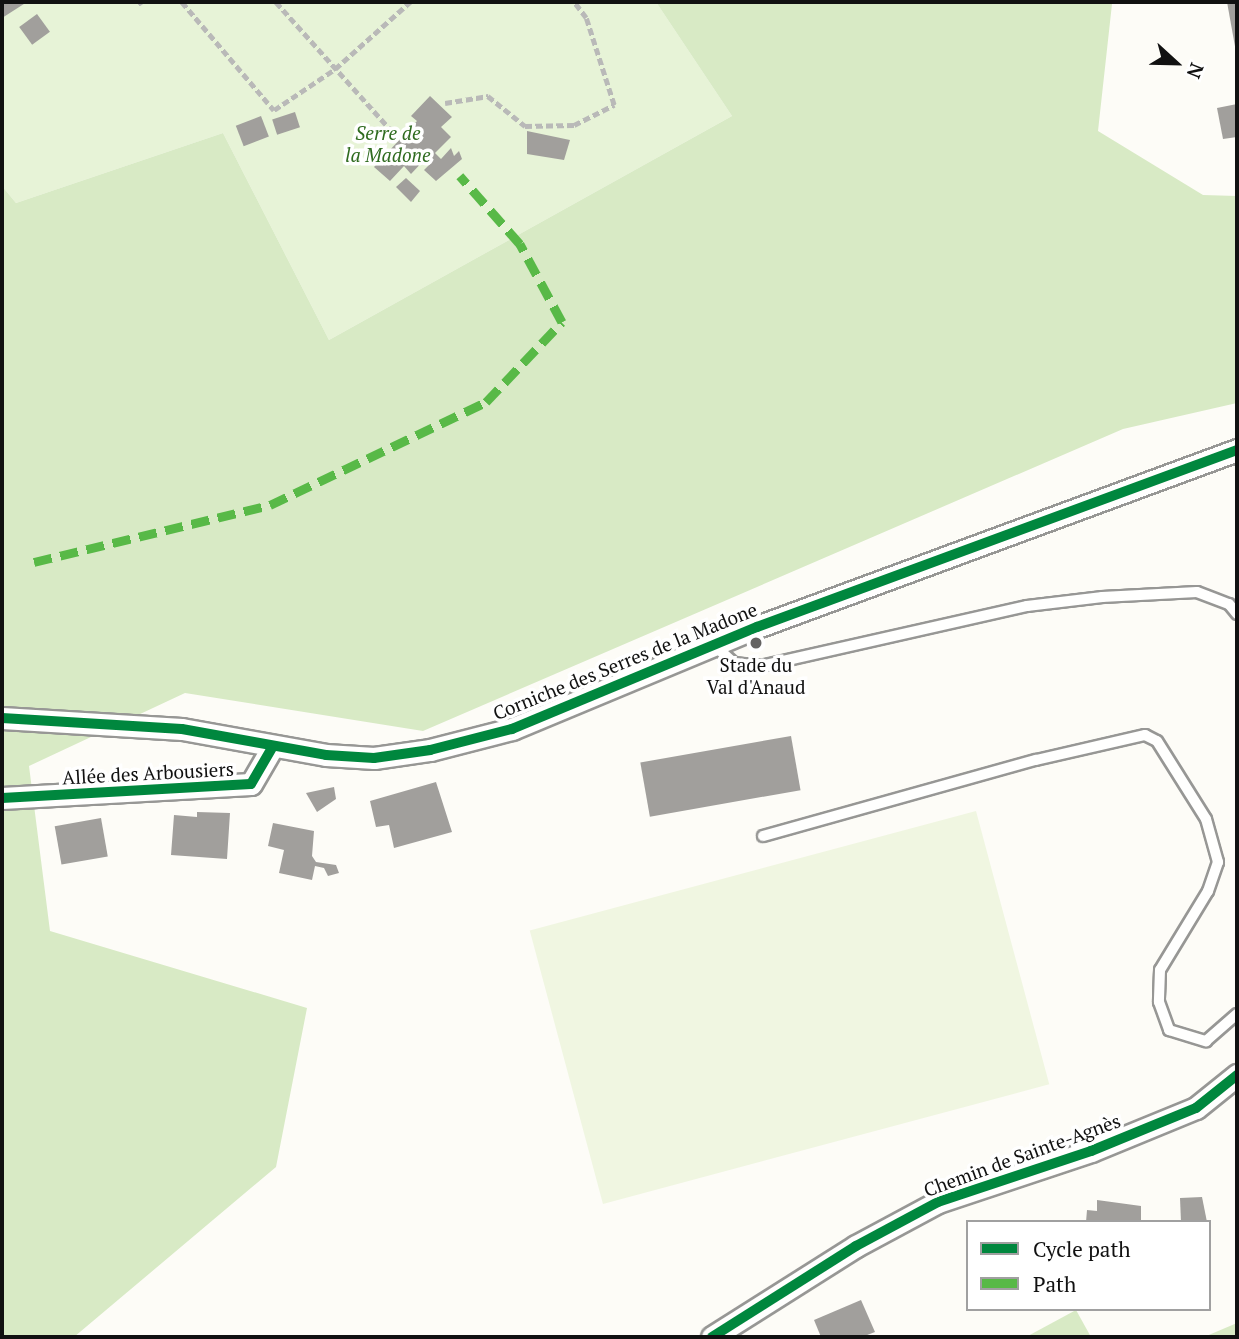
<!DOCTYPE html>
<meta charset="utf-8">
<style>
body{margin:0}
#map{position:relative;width:1239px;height:1339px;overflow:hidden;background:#fdfcf7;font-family:"PT Serif",serif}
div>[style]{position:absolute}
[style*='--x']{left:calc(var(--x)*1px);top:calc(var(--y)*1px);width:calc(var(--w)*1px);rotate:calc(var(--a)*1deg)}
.green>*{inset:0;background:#e7f3d7}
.forest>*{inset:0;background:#d8eac5}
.pitch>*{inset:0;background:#f0f6e1;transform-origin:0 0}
.building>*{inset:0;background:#a19f9c;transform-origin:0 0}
.path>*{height:4.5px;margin-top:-2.25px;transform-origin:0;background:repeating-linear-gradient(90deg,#b9b9b8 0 7px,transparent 0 10.5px)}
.roads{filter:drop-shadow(2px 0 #979795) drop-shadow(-2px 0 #979795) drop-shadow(0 2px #979795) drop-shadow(0 -2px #979795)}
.lane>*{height:10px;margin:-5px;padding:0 5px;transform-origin:5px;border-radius:5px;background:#fffffe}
.street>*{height:21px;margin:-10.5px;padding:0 10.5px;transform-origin:10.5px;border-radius:10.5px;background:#fffffe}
.quiet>*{height:9px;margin-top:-4.5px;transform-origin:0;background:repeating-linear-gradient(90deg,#58b947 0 18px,transparent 0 27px)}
.cycleway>*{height:10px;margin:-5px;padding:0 5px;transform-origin:5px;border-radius:5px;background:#00873e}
.dots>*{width:19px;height:19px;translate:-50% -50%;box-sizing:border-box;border:4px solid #fff;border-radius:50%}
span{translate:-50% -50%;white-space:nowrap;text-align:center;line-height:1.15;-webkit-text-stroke:7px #fff;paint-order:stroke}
.park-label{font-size:19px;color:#2f6b1f;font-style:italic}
.street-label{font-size:19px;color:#111}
.poi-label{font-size:19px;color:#111}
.frame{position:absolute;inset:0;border:4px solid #111;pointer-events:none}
.legend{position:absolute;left:966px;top:1220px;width:245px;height:91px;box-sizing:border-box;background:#fff;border:2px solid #a0a0a0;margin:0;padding:9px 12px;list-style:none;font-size:21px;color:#111}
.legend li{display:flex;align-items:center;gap:14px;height:35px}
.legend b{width:35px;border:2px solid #a0a0a0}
.north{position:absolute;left:1141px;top:28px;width:70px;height:70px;-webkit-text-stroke:5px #fff;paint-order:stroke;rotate:112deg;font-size:19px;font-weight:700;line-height:28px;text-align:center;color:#111}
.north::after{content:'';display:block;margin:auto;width:24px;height:32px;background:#111;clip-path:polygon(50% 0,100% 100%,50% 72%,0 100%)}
</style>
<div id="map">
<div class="green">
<i style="clip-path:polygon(2px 2px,656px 2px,732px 116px,329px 340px,223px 133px,16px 203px,2px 186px)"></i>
</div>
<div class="forest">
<i style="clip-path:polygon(656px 2px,1112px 4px,1098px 131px,1203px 195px,1237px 196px,1237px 403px,1123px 429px,423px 731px,185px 693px,29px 766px,50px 931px,307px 1008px,276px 1167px,74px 1337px,2px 1337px,2px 186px,16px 203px,223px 133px,329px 340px,732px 116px)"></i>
<i style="clip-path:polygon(1076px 1310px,1091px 1337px,1026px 1337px)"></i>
<i style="clip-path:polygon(1237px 1323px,1237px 1337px,1204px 1337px)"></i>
</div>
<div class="pitch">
<i style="left:976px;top:811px;width:283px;height:462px;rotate:75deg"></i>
</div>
<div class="building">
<i style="clip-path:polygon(2px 2px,27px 2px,2px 18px)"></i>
<i style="clip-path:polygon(1227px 2px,1237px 2px,1237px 51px,1236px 52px)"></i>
<i style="left:37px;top:14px;width:22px;height:22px;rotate:54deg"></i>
<i style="clip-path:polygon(430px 96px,452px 117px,441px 127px,451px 137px,435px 153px,441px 159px,451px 148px,454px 156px,459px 151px,462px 159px,436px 181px,424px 170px,431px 163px,426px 158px,411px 174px,404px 166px,390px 181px,374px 167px,417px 121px,411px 116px)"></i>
<i style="clip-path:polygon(1237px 104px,1237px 137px,1223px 139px,1217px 108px)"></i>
<i style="left:295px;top:112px;width:16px;height:24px;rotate:72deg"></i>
<i style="left:261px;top:116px;width:22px;height:27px;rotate:69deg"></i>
<i style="clip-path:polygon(527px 131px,570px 140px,564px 160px,527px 154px)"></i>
<i style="clip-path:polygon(406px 178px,420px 191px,411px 202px,396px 187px)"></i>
<i style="left:791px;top:736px;width:55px;height:153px;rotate:80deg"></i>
<i style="clip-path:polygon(436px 782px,452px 832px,394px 848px,389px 825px,376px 827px,370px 801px)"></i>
<i style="clip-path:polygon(334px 787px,336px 799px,317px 812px,306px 793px)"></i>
<i style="clip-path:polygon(197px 812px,230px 813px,227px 859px,171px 855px,174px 815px,197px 817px)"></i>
<i style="left:101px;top:818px;width:39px;height:47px;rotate:80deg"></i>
<i style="clip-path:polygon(273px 823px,314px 831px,312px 856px,316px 862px,336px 865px,339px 873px,328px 876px,324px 868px,315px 866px,312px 880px,279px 873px,284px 850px,268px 846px)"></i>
<i style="clip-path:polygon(1202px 1197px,1207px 1222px,1181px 1222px,1180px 1198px)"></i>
<i style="clip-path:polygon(1097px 1200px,1141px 1206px,1141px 1222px,1086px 1222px,1087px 1210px,1097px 1211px)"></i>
<i style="clip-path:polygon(861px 1300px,875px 1332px,862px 1337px,821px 1337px,814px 1320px)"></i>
</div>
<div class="path">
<i style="--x:182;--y:2;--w:142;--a:49.6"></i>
<i style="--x:274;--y:110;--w:73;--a:-33.9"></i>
<i style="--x:335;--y:69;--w:101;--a:-41.8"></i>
<i style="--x:276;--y:2;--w:172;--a:48.1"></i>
<i style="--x:138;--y:4;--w:4;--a:-34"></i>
<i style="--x:445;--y:103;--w:44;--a:-9.2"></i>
<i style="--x:488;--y:96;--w:48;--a:39"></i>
<i style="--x:525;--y:126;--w:49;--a:-1.2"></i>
<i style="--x:574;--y:125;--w:45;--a:-26.6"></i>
<i style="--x:614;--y:105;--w:91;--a:-107.8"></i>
<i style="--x:586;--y:18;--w:20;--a:-127"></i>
</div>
<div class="roads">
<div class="lane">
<i style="--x:715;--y:646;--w:25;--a:42"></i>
<i style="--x:734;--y:663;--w:27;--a:6"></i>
<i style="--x:761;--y:666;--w:273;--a:-12.7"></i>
<i style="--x:1027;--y:606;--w:76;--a:-6.8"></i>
<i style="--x:1102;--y:597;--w:95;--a:-3"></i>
<i style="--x:1197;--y:592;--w:34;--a:21"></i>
<i style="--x:1229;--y:604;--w:13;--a:51"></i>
<i style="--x:763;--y:836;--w:283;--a:-15.6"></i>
<i style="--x:1036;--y:760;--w:112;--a:-12.9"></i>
<i style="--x:1145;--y:735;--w:13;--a:27"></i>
<i style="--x:1157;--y:741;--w:92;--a:57.9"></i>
<i style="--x:1206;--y:819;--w:45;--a:74.4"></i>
<i style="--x:1218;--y:862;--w:31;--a:109"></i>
<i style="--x:1208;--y:891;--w:92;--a:121.3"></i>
<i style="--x:1160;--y:970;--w:32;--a:92"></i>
<i style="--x:1159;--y:1002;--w:30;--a:70"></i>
<i style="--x:1169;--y:1030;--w:39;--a:17"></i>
<i style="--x:1206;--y:1041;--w:41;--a:-41.1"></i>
</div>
<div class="street">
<i style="--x:2;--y:718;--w:180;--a:3.5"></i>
<i style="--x:182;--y:729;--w:146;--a:10.2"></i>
<i style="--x:326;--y:755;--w:48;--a:3.6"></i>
<i style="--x:374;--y:758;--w:57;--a:-8.1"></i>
<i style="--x:430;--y:750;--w:85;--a:-14.4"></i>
<i style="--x:512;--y:729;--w:265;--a:-22.6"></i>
<i style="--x:757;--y:627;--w:512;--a:-20.24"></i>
<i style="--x:2;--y:798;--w:249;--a:-3.2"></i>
<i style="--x:251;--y:784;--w:44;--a:-59.9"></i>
<i style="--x:712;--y:1337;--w:170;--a:-32.3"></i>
<i style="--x:856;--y:1246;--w:93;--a:-28.2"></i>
<i style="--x:938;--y:1202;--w:161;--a:-18.4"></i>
<i style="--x:1091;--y:1151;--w:113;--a:-22.3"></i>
<i style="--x:1196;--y:1108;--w:53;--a:-38.8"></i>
</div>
</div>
<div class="quiet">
<i style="--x:34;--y:562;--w:243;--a:-13.6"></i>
<i style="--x:270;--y:505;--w:239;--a:-25.5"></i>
<i style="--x:486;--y:402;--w:110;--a:-46.5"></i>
<i style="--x:562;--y:322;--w:89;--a:-118.3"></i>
<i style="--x:520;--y:244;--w:91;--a:-131.4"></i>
</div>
<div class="cycleway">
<i style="--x:2;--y:718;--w:180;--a:3.5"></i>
<i style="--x:182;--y:729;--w:146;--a:10.2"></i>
<i style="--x:326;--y:755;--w:48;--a:3.6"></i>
<i style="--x:374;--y:758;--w:57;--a:-8.1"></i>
<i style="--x:430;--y:750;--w:85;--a:-14.4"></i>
<i style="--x:512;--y:729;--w:265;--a:-22.6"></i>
<i style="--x:757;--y:627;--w:512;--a:-20.24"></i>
<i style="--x:2;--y:798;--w:249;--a:-3.2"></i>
<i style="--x:251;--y:784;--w:44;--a:-59.9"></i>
<i style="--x:712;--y:1337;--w:170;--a:-32.3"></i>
<i style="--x:856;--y:1246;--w:93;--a:-28.2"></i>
<i style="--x:938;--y:1202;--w:161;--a:-18.4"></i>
<i style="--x:1091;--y:1151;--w:113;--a:-22.3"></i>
<i style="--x:1196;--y:1108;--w:53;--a:-38.8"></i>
</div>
<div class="dots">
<i style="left:756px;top:643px;background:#646362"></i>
</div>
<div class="park-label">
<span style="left:388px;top:144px">Serre de<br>la Madone</span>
</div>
<div class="street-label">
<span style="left:625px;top:661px;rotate:-22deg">Corniche des Serres de la Madone</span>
<span style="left:148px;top:773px;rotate:-3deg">Allée des Arbousiers</span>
<span style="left:1022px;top:1155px;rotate:-20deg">Chemin de Sainte-Agnès</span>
</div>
<div class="poi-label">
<span style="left:756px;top:676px">Stade du<br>Val d'Anaud</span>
</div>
<div class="frame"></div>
<ul class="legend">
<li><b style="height:9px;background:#00873e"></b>Cycle path</li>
<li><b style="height:9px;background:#58b947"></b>Path</li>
</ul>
<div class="north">N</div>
</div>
